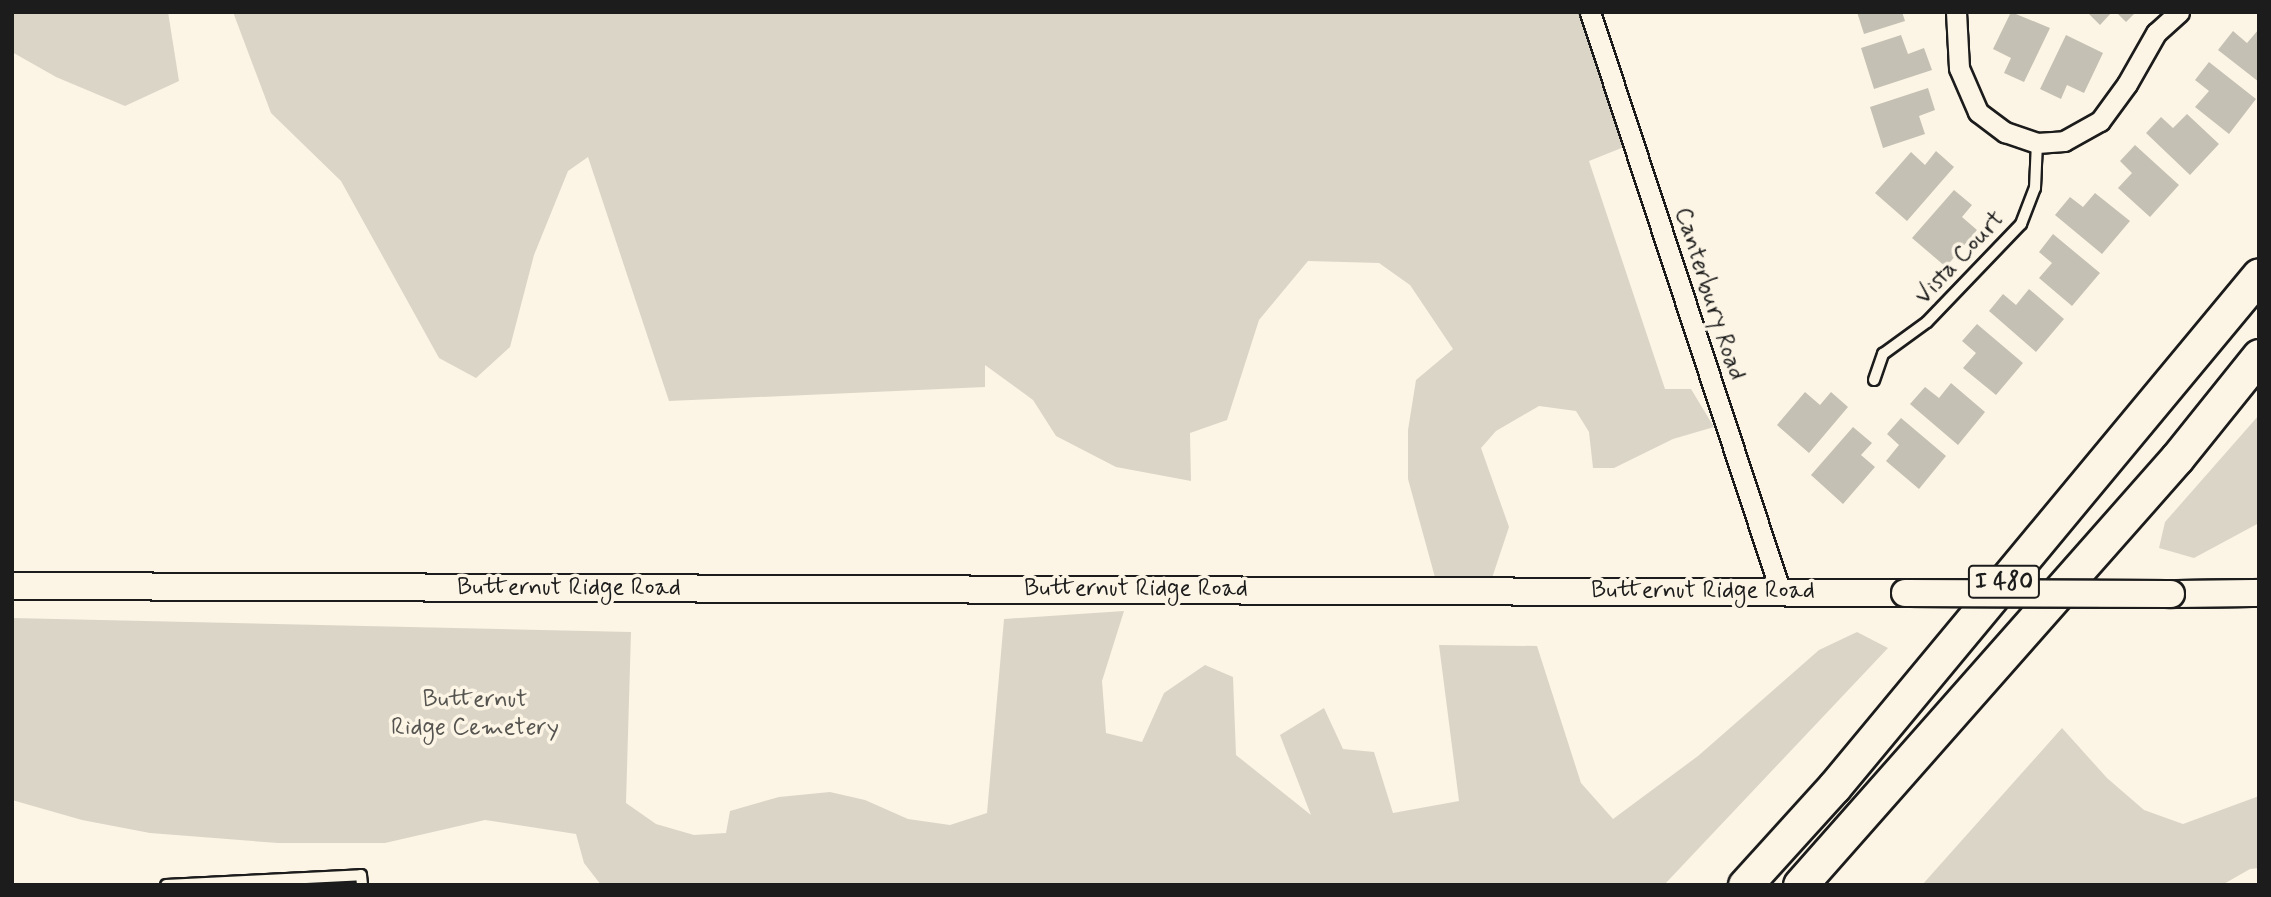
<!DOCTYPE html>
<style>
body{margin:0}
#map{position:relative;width:2271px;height:897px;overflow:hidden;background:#fcf5e5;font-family:Mynerve,sans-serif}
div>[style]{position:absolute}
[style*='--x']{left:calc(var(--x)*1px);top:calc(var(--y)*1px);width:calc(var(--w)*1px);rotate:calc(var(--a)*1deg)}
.green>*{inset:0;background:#dbd5c8}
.building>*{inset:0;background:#c4c0b3}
.roads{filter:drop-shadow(2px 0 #1c1c1c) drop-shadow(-2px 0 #1c1c1c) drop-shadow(0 2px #1c1c1c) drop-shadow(0 -2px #1c1c1c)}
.lane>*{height:10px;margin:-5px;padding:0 5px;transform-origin:5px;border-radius:5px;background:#fcf5e5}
.street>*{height:19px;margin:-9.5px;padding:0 9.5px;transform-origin:9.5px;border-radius:9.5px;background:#fcf5e5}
.secondary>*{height:26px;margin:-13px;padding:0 13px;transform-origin:13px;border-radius:13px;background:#fcf5e5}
.highway>*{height:33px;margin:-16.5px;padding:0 16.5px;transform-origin:16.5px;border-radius:16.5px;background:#fcf5e5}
.bridges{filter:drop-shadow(2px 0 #1c1c1c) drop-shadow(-2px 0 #1c1c1c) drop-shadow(0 2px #1c1c1c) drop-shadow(0 -2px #1c1c1c)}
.secondary-bridge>*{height:26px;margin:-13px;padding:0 13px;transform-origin:13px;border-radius:13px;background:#fcf5e5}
span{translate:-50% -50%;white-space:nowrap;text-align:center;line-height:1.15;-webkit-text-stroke:7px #fcf5e5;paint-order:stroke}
.shield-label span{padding:2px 5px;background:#fcf5e5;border:2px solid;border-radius:5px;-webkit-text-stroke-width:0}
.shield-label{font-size:23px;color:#1c1c1c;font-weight:700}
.street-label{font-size:24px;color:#1c1c1c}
.park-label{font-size:24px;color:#555450}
.frame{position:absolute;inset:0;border:14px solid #1c1c1c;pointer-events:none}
</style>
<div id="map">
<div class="green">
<i style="clip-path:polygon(12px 12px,168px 12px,179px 81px,125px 106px,56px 77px,12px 52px)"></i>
<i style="clip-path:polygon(233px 12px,1581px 12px,1624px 147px,1589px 161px,1665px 389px,1691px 389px,1714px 427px,1673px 439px,1614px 468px,1593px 468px,1589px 432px,1576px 411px,1539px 406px,1496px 431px,1481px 448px,1509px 527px,1491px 581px,1436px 581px,1408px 479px,1408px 430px,1416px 380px,1453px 349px,1410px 285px,1379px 263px,1308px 261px,1259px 320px,1227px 420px,1190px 433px,1191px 481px,1116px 467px,1056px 436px,1033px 400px,985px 365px,985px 387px,669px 401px,588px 157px,568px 171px,534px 255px,510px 347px,476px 378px,439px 358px,341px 181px,271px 113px)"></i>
<i style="clip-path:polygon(2259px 415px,2259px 523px,2194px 558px,2159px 548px,2165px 522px)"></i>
<i style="clip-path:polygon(1124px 611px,1102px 681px,1106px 733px,1142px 742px,1164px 693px,1205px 665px,1233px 677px,1236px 755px,1311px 815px,1280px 735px,1324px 708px,1343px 749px,1374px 752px,1393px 813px,1459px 801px,1439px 645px,1537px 646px,1581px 783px,1613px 819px,1698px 756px,1819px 650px,1857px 632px,1888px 648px,1664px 885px,601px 885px,584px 863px,576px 834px,485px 820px,385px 843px,278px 843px,150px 833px,82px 820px,12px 800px,12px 618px,631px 632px,626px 803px,656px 824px,694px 835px,726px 833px,730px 811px,779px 797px,830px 792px,865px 800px,908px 819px,950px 825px,987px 813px,1004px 619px)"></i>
<i style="clip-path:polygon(2062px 728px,2107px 778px,2144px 810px,2183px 824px,2259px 796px,2259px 868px,2250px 869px,2222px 885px,1922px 885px)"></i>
</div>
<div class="building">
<i style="clip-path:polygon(1857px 12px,1902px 12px,1905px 21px,1864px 34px)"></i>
<i style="clip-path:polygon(2011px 12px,2050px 28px,2024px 82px,2004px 73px,2011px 58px,1993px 49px)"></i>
<i style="clip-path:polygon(2087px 12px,2112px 12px,2100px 25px)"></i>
<i style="clip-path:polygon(2116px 12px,2136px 12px,2126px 22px)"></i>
<i style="clip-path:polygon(2259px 29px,2259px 82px,2218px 50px,2233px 31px,2247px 43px)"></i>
<i style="clip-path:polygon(1901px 35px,1908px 54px,1924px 48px,1932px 70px,1874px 89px,1861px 48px)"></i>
<i style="clip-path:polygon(2066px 35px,2103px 53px,2084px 93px,2067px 85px,2061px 99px,2040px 89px)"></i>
<i style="clip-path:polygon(2209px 62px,2256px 99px,2229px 134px,2195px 107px,2209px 91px,2195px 80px)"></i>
<i style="clip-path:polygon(1928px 88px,1935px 110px,1919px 116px,1925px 134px,1883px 148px,1870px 107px)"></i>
<i style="clip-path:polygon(2187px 114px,2219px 144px,2190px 175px,2146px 133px,2161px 117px,2173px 128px)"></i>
<i style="clip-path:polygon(2135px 145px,2179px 185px,2150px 217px,2118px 188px,2132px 173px,2120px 161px)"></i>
<i style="clip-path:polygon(1936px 151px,1954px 167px,1907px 221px,1875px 193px,1911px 152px,1925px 165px)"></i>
<i style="clip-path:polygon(1954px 190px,1972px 205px,1962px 217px,1977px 230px,1946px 267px,1912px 238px)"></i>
<i style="clip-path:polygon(2095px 193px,2130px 221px,2102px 254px,2055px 215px,2070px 197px,2083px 207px)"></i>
<i style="clip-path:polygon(2053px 234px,2100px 273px,2072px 306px,2039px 278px,2052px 263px,2039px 252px)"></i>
<i style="clip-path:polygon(2029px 289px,2064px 319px,2036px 352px,1989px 311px,2003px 294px,2016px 305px)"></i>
<i style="clip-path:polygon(1977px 324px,2023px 363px,1996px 395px,1963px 368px,1976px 353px,1962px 341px)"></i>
<i style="clip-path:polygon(1951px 383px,1985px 412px,1958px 445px,1910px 404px,1925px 387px,1939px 398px)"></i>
<i style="clip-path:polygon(1805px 392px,1820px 405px,1831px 392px,1848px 407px,1809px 453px,1777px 425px)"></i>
<i style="clip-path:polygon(1901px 418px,1946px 456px,1919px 489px,1886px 461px,1899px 445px,1887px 434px)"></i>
<i style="clip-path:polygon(1853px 427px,1872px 443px,1861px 455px,1875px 467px,1843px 504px,1811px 475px)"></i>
</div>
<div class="roads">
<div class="lane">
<i style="--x:1874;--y:380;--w:28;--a:-71"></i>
<i style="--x:1883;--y:354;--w:54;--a:-36"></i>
<i style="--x:1927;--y:322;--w:136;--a:-46.2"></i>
<i style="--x:2021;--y:224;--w:39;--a:-69"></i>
<i style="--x:2035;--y:188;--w:45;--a:-87.5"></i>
<i style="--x:166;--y:885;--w:195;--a:-2.9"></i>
<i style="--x:361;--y:875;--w:10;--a:84"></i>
</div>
<div class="street">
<i style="--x:1590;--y:12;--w:608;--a:71.8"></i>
<i style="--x:1956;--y:12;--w:56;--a:86.9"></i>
<i style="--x:1959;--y:68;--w:48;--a:66.6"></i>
<i style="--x:1978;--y:112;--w:34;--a:37"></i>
<i style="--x:2005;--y:132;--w:34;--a:19"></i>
<i style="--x:2037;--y:143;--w:27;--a:-4"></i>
<i style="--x:2064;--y:141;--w:41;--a:-29.1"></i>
<i style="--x:2100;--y:121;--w:46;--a:-53.9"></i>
<i style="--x:2127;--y:84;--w:59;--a:-60.4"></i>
<i style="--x:2156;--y:33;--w:31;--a:-42"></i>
</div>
<div class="secondary">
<i style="--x:12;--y:586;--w:1893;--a:0.21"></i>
<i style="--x:2171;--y:594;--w:88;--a:-0.7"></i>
</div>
<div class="highway">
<i style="--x:1745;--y:885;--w:132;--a:-47.8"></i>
<i style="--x:1834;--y:787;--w:665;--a:-50.3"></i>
<i style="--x:1800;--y:885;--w:570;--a:-48.56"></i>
<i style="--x:2177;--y:458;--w:131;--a:-51.2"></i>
</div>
</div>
<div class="bridges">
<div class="secondary-bridge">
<i style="--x:1905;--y:593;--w:266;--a:0.2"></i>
</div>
</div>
<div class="shield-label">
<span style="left:2004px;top:582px">I 480</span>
</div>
<div class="street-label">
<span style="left:1960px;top:258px;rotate:-47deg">Vista Court</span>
<span style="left:1709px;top:294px;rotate:72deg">Canterbury Road</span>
<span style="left:569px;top:588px">Butternut Ridge Road</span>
<span style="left:1136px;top:589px">Butternut Ridge Road</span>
<span style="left:1703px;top:591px">Butternut Ridge Road</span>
</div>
<div class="park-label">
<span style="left:475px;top:714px">Butternut<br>Ridge Cemetery</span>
</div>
<div class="frame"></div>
</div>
